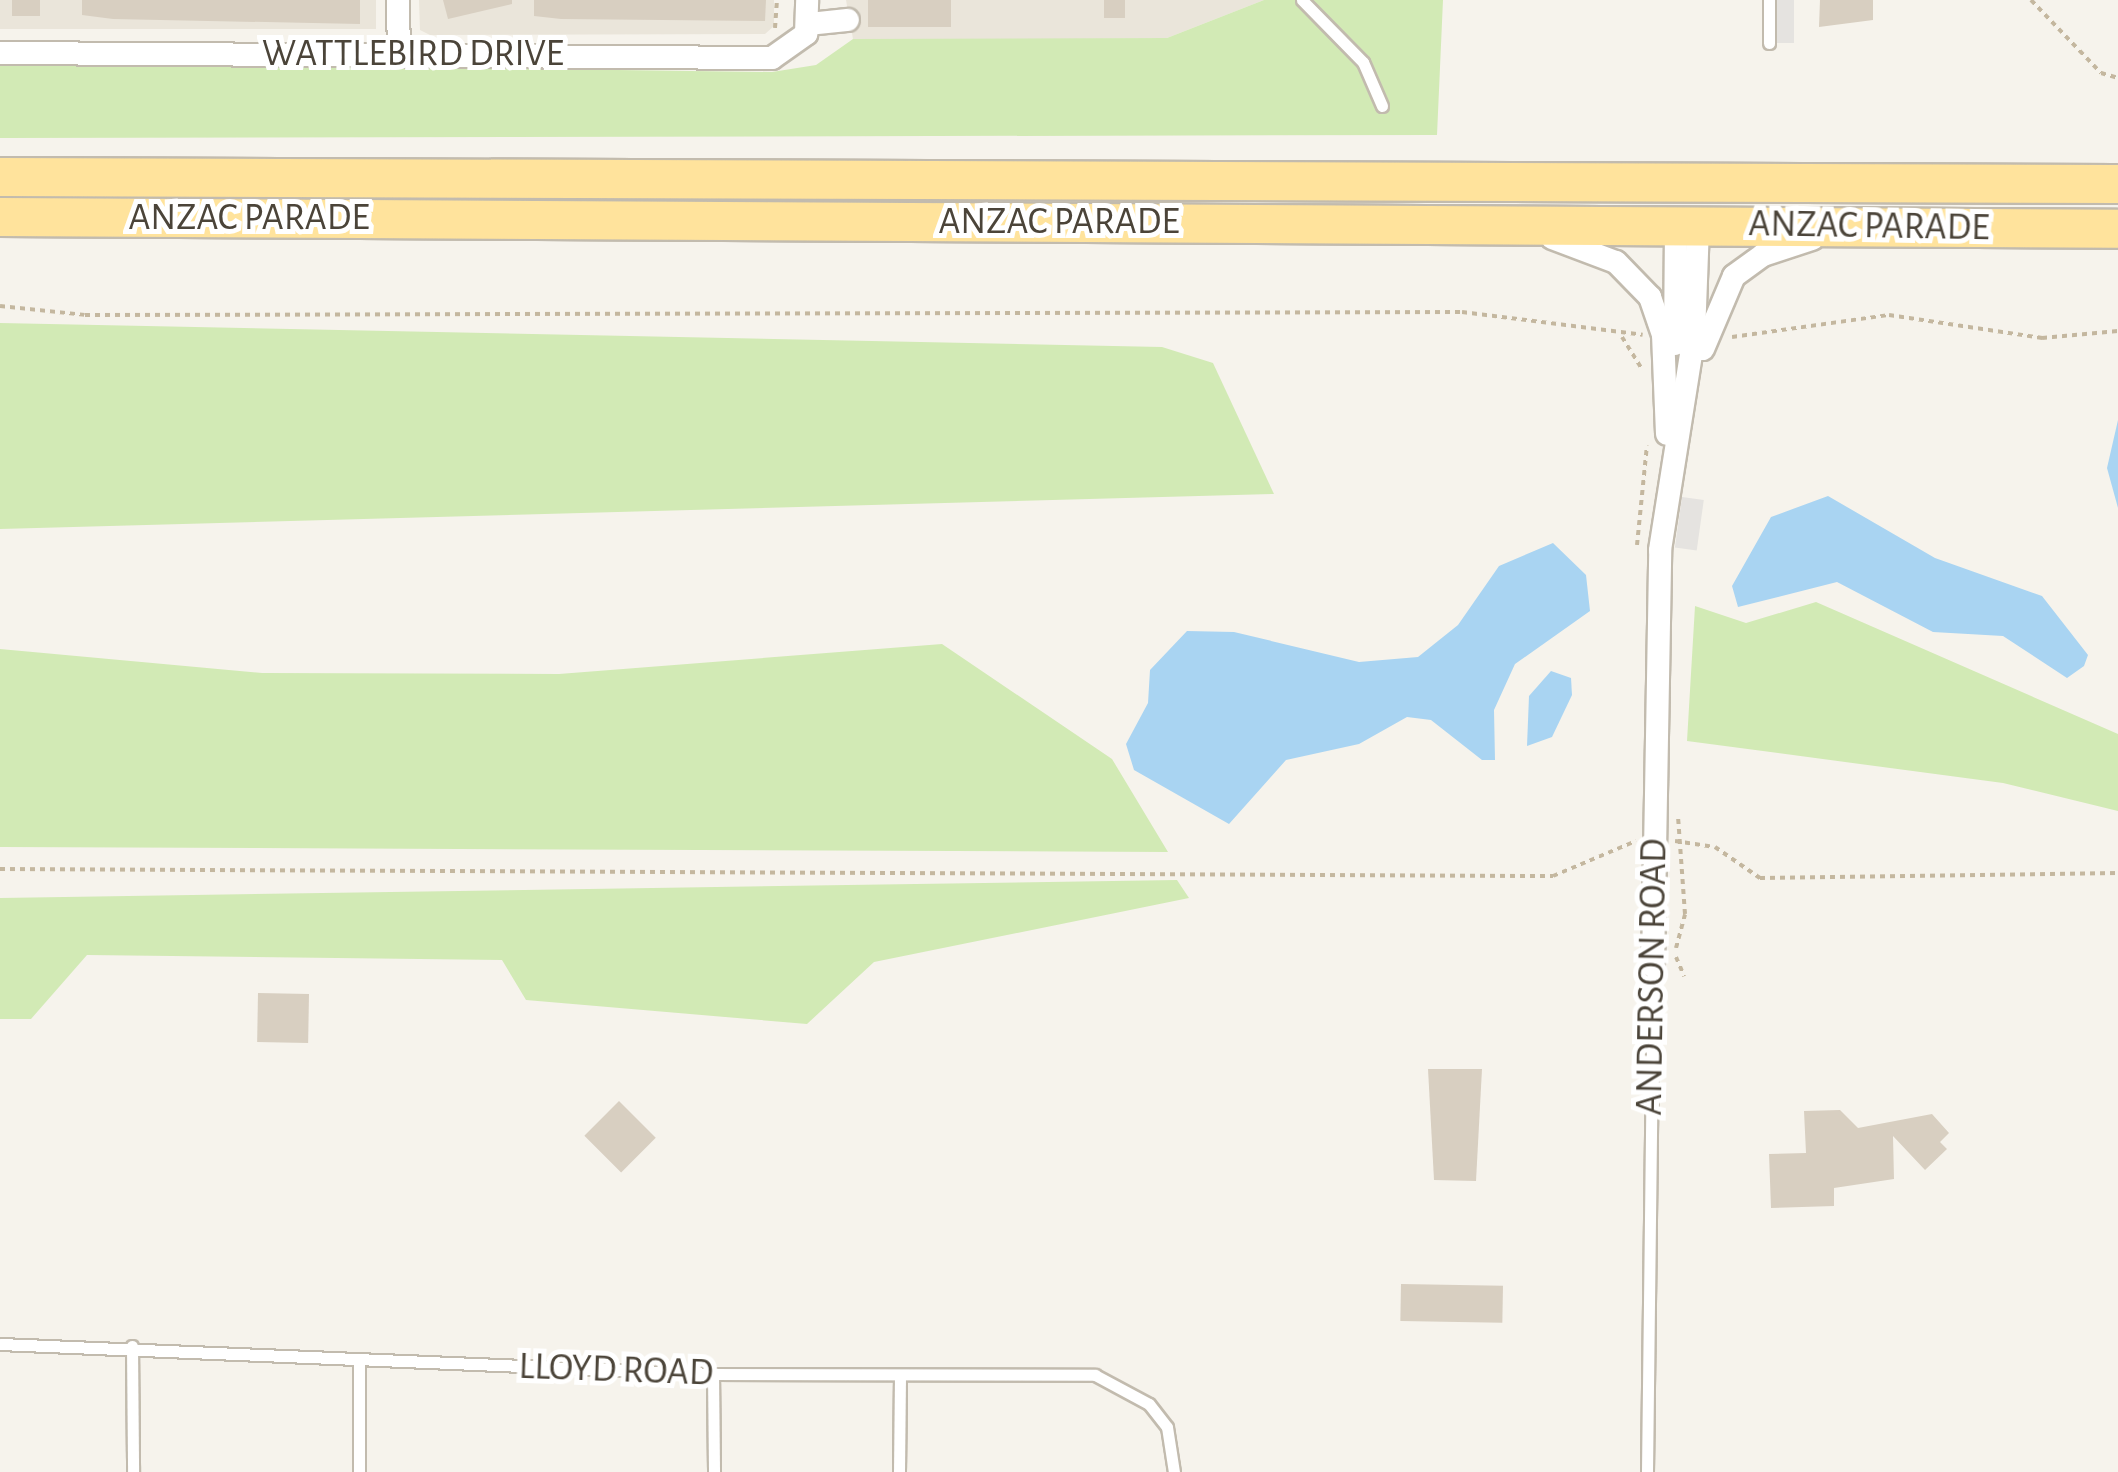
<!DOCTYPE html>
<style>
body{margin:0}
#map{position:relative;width:2118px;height:1472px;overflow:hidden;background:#f6f3ec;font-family:"Alegreya Sans",sans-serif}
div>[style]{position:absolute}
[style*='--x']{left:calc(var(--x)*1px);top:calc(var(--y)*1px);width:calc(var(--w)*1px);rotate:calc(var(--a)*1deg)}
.residential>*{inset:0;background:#eae5da;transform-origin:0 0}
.green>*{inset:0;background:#d2eab5}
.parking>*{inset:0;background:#e5e3e0;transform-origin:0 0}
.water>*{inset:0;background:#a9d4f2}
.building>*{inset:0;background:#d8cfc1;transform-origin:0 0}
.path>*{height:4px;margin-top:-2px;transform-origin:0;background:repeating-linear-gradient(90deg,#c4b79f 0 5px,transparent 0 10px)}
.roads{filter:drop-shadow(2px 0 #c2bbae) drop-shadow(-2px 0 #c2bbae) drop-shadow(0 2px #c2bbae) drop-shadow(0 -2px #c2bbae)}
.service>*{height:11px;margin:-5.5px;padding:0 5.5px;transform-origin:5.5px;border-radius:5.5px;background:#fff}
.minor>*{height:22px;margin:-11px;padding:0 11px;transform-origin:11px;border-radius:11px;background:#fff}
.primary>*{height:38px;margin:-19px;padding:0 19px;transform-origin:19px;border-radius:19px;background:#ffe39c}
span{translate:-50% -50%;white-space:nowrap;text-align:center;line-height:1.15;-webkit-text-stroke:10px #fff;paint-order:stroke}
.street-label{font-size:38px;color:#4b4439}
</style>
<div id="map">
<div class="residential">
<i style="left:0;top:0;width:376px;height:29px"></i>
<i style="clip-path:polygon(419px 0,774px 0,774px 26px,765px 34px,430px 35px,420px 30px)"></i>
<i style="clip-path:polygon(846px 0,1264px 0,1167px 38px,897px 41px,853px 39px)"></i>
</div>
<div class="green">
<i style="clip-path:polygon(1264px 0,1443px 0,1437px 135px,0 138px,0 62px,772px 72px,816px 65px,853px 39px,1167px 38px)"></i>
<i style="clip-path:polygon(0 323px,1162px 347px,1213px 363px,1274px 494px,0 529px)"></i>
<i style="clip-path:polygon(1816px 602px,2118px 734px,2118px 811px,2003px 783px,1687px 741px,1695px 606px,1746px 623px)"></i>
<i style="clip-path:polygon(942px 644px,1112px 759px,1168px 852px,0 847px,0 649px,262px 673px,559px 674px)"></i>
<i style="clip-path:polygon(1177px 880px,1189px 898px,874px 962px,807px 1024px,526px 1000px,502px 960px,87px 955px,31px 1019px,0 1019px,0 898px)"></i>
</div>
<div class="parking">
<i style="left:1769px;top:0;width:25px;height:43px"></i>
<i style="left:1682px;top:497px;width:22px;height:51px;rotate:8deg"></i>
</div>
<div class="water">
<i style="clip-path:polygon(2118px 420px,2118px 508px,2107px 468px)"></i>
<i style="clip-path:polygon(1828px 496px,1935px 558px,2042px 596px,2088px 655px,2084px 666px,2067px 678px,2003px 636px,1933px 632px,1837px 582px,1738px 607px,1732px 586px,1771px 517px)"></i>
<i style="clip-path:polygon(1553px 543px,1586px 575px,1590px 611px,1515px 664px,1494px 710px,1495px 760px,1482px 760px,1431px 720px,1407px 717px,1359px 744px,1286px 760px,1229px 824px,1134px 770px,1126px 744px,1148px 703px,1150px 670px,1187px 631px,1234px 632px,1359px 662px,1418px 657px,1458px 625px,1499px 566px)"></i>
<i style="clip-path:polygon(1551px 671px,1571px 678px,1572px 695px,1552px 737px,1527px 746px,1529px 696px)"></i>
</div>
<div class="building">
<i style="left:12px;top:0;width:28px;height:16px"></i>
<i style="clip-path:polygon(82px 0,360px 0,360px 24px,113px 19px,82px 15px)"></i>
<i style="clip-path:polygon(443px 0,512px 0,512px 4px,448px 19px)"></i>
<i style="clip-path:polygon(534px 0,766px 0,765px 21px,561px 19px,534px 16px)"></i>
<i style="left:868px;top:0;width:83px;height:27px"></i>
<i style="left:1104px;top:0;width:21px;height:18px"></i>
<i style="clip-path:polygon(1820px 0,1873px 0,1873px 20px,1819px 27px)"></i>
<i style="left:258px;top:993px;width:51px;height:49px;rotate:1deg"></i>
<i style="clip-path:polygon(1428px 1069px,1482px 1069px,1476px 1181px,1434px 1180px)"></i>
<i style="left:619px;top:1101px;width:52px;height:49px;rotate:45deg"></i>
<i style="clip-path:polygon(1840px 1110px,1858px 1128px,1932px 1114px,1949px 1133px,1940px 1142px,1947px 1149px,1925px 1170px,1893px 1136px,1894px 1179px,1834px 1188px,1834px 1206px,1771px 1208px,1769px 1154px,1806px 1153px,1804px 1111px)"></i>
<i style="left:1401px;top:1284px;width:102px;height:37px;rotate:1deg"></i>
</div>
<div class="path">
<i style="--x:2031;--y:0;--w:101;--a:46.2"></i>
<i style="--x:2101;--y:73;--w:18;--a:16"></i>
<i style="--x:775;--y:28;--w:28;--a:-86"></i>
<i style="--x:0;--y:306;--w:85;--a:6"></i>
<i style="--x:85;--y:315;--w:1377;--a:-0.12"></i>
<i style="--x:1462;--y:312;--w:182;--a:7.2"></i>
<i style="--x:1622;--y:337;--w:38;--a:58"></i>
<i style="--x:1732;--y:337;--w:159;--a:-8"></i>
<i style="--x:1889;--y:315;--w:155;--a:8.5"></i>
<i style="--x:2042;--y:338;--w:76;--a:-5.3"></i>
<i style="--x:1637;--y:545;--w:100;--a:-84.3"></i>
<i style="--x:1675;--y:841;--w:40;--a:8.5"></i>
<i style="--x:1715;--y:847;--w:55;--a:34.6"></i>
<i style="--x:1760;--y:878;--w:358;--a:-0.8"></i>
<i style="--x:0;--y:869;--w:1553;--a:0.26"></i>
<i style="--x:1553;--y:876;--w:90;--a:-22.9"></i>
<i style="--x:1676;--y:948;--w:35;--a:-75"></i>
<i style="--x:1685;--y:914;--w:98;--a:-94.1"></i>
<i style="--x:1676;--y:957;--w:21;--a:67"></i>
</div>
<div class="roads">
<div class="service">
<i style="--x:1302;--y:0;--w:87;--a:45.5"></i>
<i style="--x:1363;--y:62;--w:48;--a:66.6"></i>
<i style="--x:1769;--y:43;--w:43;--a:-90"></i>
<i style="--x:0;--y:1344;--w:714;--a:2.41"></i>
<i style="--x:713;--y:1374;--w:382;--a:0.1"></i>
<i style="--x:1095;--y:1375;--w:61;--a:28.2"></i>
<i style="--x:1149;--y:1404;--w:29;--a:52"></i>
<i style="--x:1167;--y:1427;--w:46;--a:81.2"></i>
<i style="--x:132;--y:1346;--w:126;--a:89.5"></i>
<i style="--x:359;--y:1361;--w:111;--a:90"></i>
<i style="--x:713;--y:1374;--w:98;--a:89.4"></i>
<i style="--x:899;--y:1472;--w:93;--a:-89.4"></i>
<i style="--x:1647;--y:1472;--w:506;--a:-89.32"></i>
</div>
<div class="minor">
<i style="--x:398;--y:0;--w:56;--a:89"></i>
<i style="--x:809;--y:24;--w:39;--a:-6"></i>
<i style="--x:0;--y:53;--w:772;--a:0.37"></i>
<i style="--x:772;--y:58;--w:42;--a:-35.2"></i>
<i style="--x:806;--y:34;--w:34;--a:-88"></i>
<i style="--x:1552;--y:238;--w:68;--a:20.6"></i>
<i style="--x:1616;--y:262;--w:49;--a:45.8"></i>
<i style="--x:1650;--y:297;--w:39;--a:71"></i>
<i style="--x:1663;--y:334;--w:100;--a:87.7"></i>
<i style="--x:1675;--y:344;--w:119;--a:-89.5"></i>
<i style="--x:1703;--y:349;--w:79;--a:-67"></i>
<i style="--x:1734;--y:276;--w:36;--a:-36"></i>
<i style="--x:1763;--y:255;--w:52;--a:-18.1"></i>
<i style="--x:1653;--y:966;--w:416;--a:-89"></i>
<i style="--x:1660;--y:550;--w:218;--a:-81"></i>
<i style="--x:1694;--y:335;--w:110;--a:-87.9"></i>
</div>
<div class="primary">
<i style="--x:0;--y:177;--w:2118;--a:0.19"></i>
<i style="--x:0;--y:217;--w:2118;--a:0.32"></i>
</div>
</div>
<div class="street-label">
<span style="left:413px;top:55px">WATTLEBIRD DRIVE</span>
<span style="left:249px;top:219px">ANZAC PARADE</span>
<span style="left:1059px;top:223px">ANZAC PARADE</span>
<span style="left:1869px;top:227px;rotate:1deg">ANZAC PARADE</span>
<span style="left:1653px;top:977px;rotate:-89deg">ANDERSON ROAD</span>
<span style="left:616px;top:1371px;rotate:2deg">LLOYD ROAD</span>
</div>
</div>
